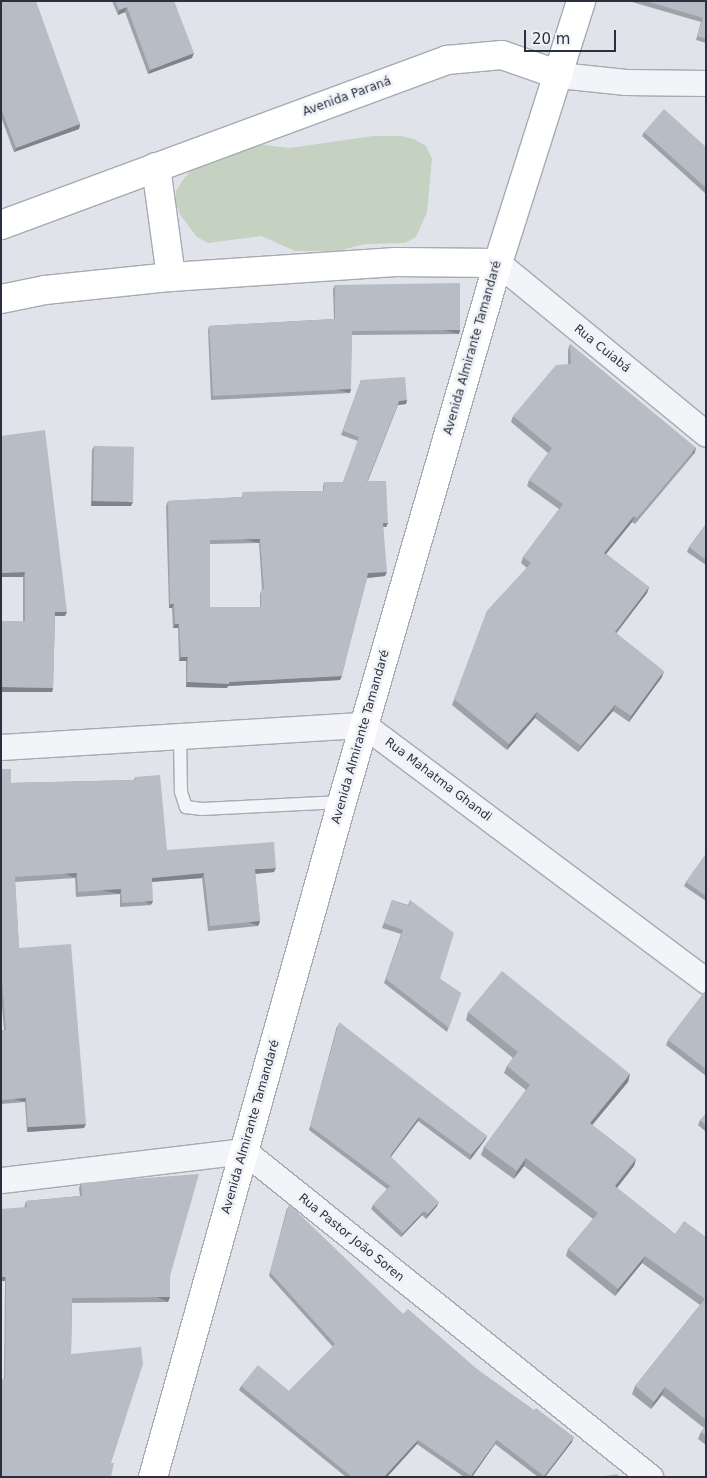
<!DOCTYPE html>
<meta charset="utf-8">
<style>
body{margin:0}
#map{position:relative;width:707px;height:1478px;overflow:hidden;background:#e0e3e9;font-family:"DejaVu Sans",sans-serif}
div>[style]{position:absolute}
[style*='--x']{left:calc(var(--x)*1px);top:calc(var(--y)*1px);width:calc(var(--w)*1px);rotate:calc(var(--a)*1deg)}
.green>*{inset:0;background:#c5d2c1}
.roads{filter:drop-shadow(1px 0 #a5aab3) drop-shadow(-1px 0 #a5aab3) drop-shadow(0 1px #a5aab3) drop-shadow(0 -1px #a5aab3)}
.lane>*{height:12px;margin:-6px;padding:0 6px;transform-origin:6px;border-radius:6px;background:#f3f4f7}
.street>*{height:25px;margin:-12.5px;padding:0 12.5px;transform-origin:12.5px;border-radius:12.5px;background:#f3f4f7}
.secondary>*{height:28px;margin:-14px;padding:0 14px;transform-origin:14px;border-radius:14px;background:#fff}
.highway>*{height:28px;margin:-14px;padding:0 14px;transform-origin:14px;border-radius:14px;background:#fff}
.wall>*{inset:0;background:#9da2a9}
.shaded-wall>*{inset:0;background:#80848a;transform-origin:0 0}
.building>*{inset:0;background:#b7bcc5;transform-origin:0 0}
span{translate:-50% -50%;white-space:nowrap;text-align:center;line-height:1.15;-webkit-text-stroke:5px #f0f2f6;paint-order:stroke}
.street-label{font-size:12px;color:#293140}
.frame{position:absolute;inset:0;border:2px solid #293140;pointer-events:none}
.scale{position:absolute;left:524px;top:30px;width:92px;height:22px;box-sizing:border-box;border:2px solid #293140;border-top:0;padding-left:6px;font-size:15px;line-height:18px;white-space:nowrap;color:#293140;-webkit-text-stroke:4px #f0f2f6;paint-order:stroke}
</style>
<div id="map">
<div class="green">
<i style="clip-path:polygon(373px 136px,401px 136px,414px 139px,426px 146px,432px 159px,427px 212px,416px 237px,405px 243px,365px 244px,338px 251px,295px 251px,261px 236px,208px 243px,197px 237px,181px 216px,176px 204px,176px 191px,183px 180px,192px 169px,213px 155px,256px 144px,290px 148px)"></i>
</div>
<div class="roads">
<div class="lane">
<i style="--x:180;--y:736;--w:56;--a:89"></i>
<i style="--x:181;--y:792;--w:16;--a:72"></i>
<i style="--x:186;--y:807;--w:16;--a:7"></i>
<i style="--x:202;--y:809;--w:140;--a:-2.9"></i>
</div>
<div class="street">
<i style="--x:559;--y:75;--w:67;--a:6"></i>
<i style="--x:626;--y:82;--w:80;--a:0.7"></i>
<i style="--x:498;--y:263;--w:269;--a:39.4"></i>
<i style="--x:1;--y:747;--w:364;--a:-3.5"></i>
<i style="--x:364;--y:725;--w:427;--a:36.8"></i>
<i style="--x:1;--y:1180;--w:245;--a:-6.8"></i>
<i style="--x:244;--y:1151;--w:521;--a:38.76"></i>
</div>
<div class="secondary">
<i style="--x:156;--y:167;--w:111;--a:82.2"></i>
<i style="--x:1;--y:225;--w:476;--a:-20.3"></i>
<i style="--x:447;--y:60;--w:55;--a:-5.2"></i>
<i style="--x:502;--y:55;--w:60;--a:19.3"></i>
<i style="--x:1;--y:299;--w:45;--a:-11.6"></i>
<i style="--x:45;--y:290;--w:127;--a:-5.9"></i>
<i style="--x:171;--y:277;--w:225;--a:-3.8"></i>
<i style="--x:395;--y:262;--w:103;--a:0.6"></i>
</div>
<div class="highway">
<i style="--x:153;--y:1477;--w:701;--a:-74.36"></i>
<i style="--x:342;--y:802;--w:561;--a:-73.86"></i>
<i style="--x:498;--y:263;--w:275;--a:-72.4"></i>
</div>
</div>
<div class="wall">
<i style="clip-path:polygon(1px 1px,80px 124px,79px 129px,14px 152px,1px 117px)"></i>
<i style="clip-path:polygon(112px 1px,174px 1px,192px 58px,148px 74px,125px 12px,118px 15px)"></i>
<i style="clip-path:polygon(632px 1px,706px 1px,706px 43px,696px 40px,701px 22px,632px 2px)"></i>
<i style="clip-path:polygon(644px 132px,706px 147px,706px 194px,642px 136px)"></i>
<i style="clip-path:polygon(335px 285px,460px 330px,459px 334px,352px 335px,350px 393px,211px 400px,208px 330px,209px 326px,334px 319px,333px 289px)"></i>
<i style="clip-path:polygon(570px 344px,696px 448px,694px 454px,635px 524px,632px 522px,606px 554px,649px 587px,647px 593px,616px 634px,662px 677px,629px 722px,613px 711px,578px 752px,535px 718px,507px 750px,452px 705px,487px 611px,527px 568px,521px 563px,523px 557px,559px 509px,527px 486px,529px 480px,548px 453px,511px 422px,513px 416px,568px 364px,568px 350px)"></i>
<i style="clip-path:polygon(evenodd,361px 380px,407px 400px,406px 404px,398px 405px,368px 481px,388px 523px,386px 527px,383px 527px,385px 576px,367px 578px,340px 680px,228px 686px,227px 688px,186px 687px,186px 661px,179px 661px,178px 628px,173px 628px,172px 608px,169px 608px,166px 506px,168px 501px,242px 497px,243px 492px,323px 491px,323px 486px,324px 482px,343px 482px,358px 441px,341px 435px,361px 380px,259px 543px,262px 589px,260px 594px,260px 607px,210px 607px,210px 544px,259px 543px)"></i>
<i style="clip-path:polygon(1px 436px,65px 616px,55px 616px,53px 688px,52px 692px,1px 692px,1px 621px,23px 621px,23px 577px,1px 577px)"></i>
<i style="clip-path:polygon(94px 446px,131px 506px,91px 506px,92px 450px)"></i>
<i style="clip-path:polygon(706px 524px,706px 565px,687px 552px,689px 547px)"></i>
<i style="clip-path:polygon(1px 769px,11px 783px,134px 780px,135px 777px,167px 850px,274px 872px,255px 874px,260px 921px,258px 926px,208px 931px,202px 878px,152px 882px,151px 905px,120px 907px,120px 894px,76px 897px,75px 878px,15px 882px,19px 948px,84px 1128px,27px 1132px,25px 1102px,1px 1104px,1px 1031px,4px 1030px,1px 993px)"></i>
<i style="clip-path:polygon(706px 854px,706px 901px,684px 886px,686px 882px)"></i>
<i style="clip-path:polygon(392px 900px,408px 905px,410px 900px,440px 979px,461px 993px,447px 1032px,384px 983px,401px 934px,382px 928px)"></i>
<i style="clip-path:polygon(706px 990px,706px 1076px,666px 1045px,668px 1040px)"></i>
<i style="clip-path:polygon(468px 1012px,630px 1074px,628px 1082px,592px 1125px,636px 1159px,634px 1166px,617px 1188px,675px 1234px,706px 1237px,706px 1445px,698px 1439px,701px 1432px,704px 1428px,662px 1395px,651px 1409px,632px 1394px,635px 1386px,700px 1305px,642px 1263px,615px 1296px,566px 1256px,568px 1249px,593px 1219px,524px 1166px,514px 1179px,481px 1155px,484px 1147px,526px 1090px,504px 1073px,507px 1066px,513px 1058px,466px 1020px)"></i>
<i style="clip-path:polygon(337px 1026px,487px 1136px,485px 1140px,470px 1160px,418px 1121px,391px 1157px,437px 1206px,426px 1219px,422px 1215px,401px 1237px,371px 1209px,373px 1205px,387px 1189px,309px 1130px)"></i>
<i style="clip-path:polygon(706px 1114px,706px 1132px,698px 1125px,700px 1120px)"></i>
<i style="clip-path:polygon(81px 1183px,170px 1276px,168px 1302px,72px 1303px,71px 1354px,111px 1463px,111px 1477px,4px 1379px,5px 1281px,26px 1201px,80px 1196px,79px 1188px)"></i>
<i style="clip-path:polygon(287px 1208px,403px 1314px,572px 1442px,545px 1477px,538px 1477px,495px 1444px,472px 1477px,464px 1477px,417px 1444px,387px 1477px,346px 1477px,239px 1390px,241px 1386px,289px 1391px,333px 1347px,269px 1276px)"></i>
</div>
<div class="shaded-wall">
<i style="clip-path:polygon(127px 7px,125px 12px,118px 15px,119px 10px)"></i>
<i style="clip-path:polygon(194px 53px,192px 58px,148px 74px,150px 70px)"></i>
<i style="clip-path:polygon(80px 124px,79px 129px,14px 152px,16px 148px)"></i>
<i style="left:460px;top:330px;width:4px;height:108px;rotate:104deg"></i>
<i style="left:351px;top:389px;width:4px;height:138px;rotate:104deg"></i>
<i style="clip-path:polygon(407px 400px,406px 404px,398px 405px,399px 401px)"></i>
<i style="left:696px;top:448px;width:6px;height:92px;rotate:108deg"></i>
<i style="clip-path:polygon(92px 501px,133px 502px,131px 506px,91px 506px)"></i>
<i style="clip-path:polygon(634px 516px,632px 522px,602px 559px,604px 553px)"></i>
<i style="clip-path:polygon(383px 523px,388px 523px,386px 527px,381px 527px)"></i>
<i style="left:260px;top:539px;width:4px;height:50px;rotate:104deg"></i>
<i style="clip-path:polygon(25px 572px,23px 577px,1px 577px,1px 573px)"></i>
<i style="clip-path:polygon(387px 572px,385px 576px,367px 578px,368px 573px)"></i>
<i style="clip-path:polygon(649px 587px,647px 593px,612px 638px,615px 632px)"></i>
<i style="clip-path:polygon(170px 604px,174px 604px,172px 608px,169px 608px)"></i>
<i style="clip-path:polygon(55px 612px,67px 612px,65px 616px,53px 616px)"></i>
<i style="clip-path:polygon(175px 624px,179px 624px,178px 628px,173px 628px)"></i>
<i style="clip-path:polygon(181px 657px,188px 657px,186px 661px,179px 661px)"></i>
<i style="clip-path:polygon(664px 671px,662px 677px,629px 722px,631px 716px)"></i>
<i style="clip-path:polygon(342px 676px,340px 680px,228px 686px,227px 688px,186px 687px,187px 682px,229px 682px)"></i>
<i style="clip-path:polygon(1px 687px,53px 688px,52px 692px,1px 692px)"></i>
<i style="clip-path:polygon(615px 705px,613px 711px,578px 752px,581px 746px)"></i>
<i style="clip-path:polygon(537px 712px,535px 718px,507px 750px,509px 744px)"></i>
<i style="clip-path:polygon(276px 868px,274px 872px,253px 874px,255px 869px)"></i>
<i style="left:77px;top:873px;width:5px;height:62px;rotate:112deg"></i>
<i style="clip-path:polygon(204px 873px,202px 878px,150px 882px,152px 878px)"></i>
<i style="left:121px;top:889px;width:5px;height:43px;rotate:101deg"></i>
<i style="left:153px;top:901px;width:4px;height:31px;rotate:117deg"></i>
<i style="left:260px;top:921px;width:5px;height:50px;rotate:112deg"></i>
<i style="clip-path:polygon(630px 1074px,628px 1082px,588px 1130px,590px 1123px)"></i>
<i style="left:26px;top:1098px;width:4px;height:25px;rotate:104deg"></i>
<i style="clip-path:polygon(419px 1117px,418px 1121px,388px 1160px,390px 1156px)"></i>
<i style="clip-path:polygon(86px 1124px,84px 1128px,27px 1132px,28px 1127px)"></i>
<i style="clip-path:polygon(487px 1136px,485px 1140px,470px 1160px,471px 1155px)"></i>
<i style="clip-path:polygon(526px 1158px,524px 1166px,514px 1179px,517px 1171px)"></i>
<i style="clip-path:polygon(636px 1159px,634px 1166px,612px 1194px,615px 1186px)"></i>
<i style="clip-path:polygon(439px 1202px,437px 1206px,426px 1219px,428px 1214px)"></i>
<i style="clip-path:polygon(424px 1211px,422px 1215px,401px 1237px,403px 1233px)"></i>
<i style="clip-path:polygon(645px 1256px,642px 1263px,615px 1296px,618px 1289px)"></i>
<i style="clip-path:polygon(1px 1277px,6px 1277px,5px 1281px,1px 1281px)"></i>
<i style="left:170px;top:1297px;width:5px;height:98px;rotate:112deg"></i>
<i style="clip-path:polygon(665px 1387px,662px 1395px,651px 1409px,654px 1402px)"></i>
<i style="clip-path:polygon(574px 1437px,572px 1442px,545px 1477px,544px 1477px)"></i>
<i style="clip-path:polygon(418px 1440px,417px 1444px,387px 1477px,384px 1477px)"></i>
<i style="clip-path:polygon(497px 1440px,495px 1444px,472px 1477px,470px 1477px)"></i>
</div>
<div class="building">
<i style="clip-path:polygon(1px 1px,36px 1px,80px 124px,16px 148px,1px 108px)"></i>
<i style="clip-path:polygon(115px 1px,174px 1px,194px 53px,150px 70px,127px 7px,119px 10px)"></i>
<i style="clip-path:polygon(646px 1px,706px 1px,706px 39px,697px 36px,703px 18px)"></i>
<i style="clip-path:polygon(664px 109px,706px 147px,706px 188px,644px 132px)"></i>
<i style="clip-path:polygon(460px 283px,460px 330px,352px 331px,351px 389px,213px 396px,209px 326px,335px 319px,335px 285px)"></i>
<i style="clip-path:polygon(570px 344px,696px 448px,637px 518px,634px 516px,604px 553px,649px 587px,615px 632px,664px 671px,631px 716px,615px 705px,581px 746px,537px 712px,509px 744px,454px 699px,487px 611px,531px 563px,523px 557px,563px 504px,529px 480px,552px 448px,513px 416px,556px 365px,571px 364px)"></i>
<i style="clip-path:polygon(evenodd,405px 377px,407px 400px,399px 401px,367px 481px,386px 481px,388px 523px,383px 523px,387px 572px,368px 573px,342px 676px,229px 682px,229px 684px,187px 682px,188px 657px,181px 657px,179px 624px,175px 624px,174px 604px,170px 604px,168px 501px,243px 497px,243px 492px,324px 491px,324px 482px,343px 482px,359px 437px,343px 431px,361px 380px,405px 377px,260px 539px,264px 589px,261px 589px,261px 607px,210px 607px,210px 540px,260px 539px)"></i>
<i style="clip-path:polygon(45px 430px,67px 612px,55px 612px,53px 688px,1px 687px,1px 621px,25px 621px,25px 572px,1px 573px,1px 436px)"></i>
<i style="left:94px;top:446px;width:40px;height:55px;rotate:1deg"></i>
<i style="clip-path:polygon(706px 524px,706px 560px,689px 547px)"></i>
<i style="clip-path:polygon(1px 769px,11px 769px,11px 783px,136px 780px,135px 777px,160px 775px,167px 850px,274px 842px,276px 868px,255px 869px,260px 921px,210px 926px,204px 873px,152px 878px,153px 901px,122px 903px,121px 889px,78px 892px,77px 873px,15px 877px,19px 948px,71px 944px,86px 1124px,28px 1127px,26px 1098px,1px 1100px,1px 1031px,6px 1030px,2px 982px,1px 982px)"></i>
<i style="clip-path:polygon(706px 854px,706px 896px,686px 882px)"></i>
<i style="clip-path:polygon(392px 900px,409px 906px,410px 900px,454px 933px,440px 979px,461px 993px,449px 1028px,386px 979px,403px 930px,384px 923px)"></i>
<i style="clip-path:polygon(502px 971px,630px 1074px,590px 1123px,636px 1159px,615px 1186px,675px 1234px,684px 1221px,706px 1237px,706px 1420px,665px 1387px,654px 1402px,635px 1386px,705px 1299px,645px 1256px,618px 1289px,568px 1249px,598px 1213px,526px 1158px,517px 1171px,484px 1147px,530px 1085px,507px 1066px,518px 1052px,468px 1012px)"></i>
<i style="clip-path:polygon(706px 990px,706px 1069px,668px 1040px)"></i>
<i style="clip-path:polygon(339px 1022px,487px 1136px,471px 1155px,419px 1117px,390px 1156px,439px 1202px,428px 1214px,424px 1211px,403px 1233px,373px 1205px,390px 1186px,310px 1126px)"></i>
<i style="clip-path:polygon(706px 1114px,706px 1125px,700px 1120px)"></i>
<i style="clip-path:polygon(199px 1174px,170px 1276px,170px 1297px,72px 1298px,71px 1354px,141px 1347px,143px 1364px,111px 1463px,114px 1463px,111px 1477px,1px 1477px,1px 1379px,5px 1379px,6px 1277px,1px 1277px,1px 1209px,27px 1207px,26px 1201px,82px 1196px,81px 1183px)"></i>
<i style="clip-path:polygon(289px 1204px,403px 1314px,408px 1309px,477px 1369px,534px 1410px,536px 1408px,574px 1437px,544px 1476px,497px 1440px,471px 1476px,418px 1440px,384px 1477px,352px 1477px,241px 1386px,258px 1365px,289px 1391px,335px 1344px,270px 1272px)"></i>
<i style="clip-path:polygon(706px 1426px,706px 1436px,701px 1432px)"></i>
<i style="clip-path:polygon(617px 1474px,620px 1477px,599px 1477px)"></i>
</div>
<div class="street-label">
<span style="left:347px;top:97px;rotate:-20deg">Avenida Paraná</span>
<span style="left:473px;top:348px;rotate:-74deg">Avenida Almirante Tamandaré</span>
<span style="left:602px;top:349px;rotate:39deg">Rua Cuiabá</span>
<span style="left:361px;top:737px;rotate:-74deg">Avenida Almirante Tamandaré</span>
<span style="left:438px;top:780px;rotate:37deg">Rua Mahatma Ghandi</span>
<span style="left:251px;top:1127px;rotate:-74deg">Avenida Almirante Tamandaré</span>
<span style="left:351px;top:1238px;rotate:39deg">Rua Pastor João Soren</span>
</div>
<div class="frame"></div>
<div class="scale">20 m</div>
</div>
